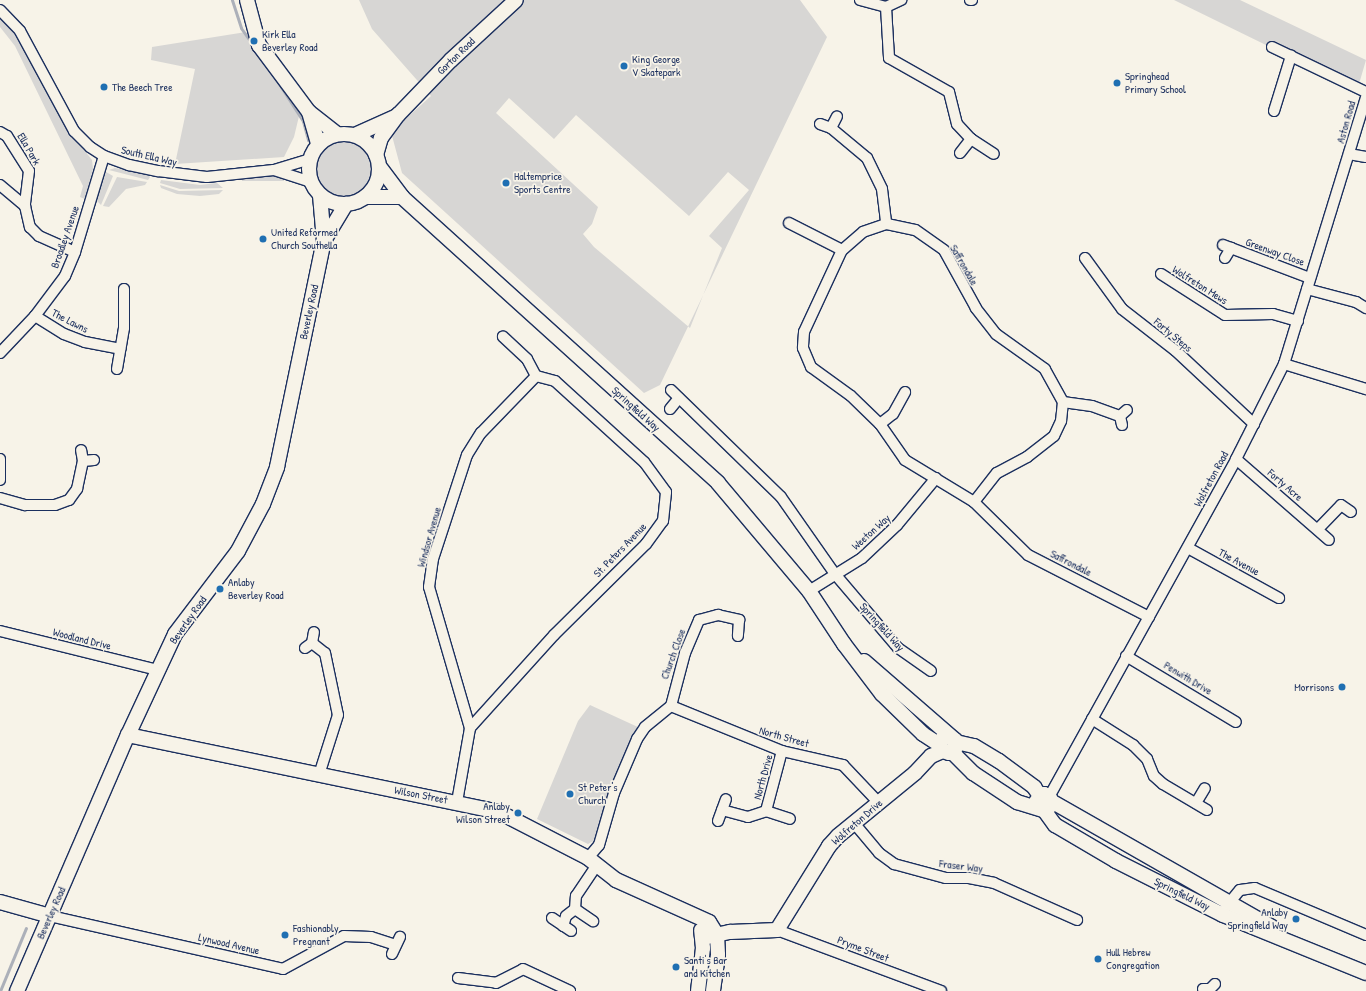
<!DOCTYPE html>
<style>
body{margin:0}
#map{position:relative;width:1366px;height:991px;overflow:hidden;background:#f7f3e8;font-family:"Patrick Hand",sans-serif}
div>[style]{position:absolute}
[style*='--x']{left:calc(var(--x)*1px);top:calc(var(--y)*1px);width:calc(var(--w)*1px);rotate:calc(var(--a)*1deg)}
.green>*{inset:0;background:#d7d6d4;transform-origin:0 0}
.round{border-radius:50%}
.stream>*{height:3px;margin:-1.5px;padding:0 1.5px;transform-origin:1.5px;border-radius:1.5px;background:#acb0b9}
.roads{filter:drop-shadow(1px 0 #1b2f5e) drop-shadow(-1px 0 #1b2f5e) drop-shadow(0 1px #1b2f5e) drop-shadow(0 -1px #1b2f5e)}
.street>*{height:10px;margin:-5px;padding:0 5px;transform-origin:5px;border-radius:5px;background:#f7f3e8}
.secondary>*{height:14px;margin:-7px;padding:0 7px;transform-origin:7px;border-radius:7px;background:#f7f3e8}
.secondary>.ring{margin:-7px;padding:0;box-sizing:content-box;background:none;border:14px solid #f7f3e8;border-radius:50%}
.dots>*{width:11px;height:11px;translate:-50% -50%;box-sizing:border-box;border:2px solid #f7f3e8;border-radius:50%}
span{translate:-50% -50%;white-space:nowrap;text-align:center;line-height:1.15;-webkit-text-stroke:3.5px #f7f3e8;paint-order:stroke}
.poi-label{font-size:11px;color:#1b2f5e}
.left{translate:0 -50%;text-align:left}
.right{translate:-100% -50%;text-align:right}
.street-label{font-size:11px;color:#1b2f5e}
</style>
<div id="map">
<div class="green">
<i style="clip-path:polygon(evenodd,359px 0,800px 0,827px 37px,660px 385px,644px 393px,402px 173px,391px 132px,431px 96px,372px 29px,359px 0,509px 98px,554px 139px,576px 115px,689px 216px,728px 172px,749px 190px,709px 236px,722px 248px,690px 328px,594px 247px,583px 234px,592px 224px,598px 207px,496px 113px,509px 98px)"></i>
<i style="clip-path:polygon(1174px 0,1240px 0,1366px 60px,1359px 84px,1271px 41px,1268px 46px)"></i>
<i style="clip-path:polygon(0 15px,10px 23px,66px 127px,92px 160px,93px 169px,85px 199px,80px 197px,83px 186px,15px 46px,0 27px)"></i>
<i style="clip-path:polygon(246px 32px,251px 47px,300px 112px,294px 137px,284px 157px,175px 164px,195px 69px,151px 60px,152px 47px)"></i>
<i class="round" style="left:317px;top:141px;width:56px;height:56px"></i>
<i style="clip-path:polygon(115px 168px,147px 174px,150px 177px,148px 180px,109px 170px)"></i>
<i style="clip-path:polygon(106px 172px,113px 176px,101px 205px,97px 201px,100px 183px)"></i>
<i style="left:284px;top:176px;width:5px;height:42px;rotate:90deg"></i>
<i style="clip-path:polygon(117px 177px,147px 182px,145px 185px,126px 189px,109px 207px,103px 206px)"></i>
<i style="clip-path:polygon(161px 180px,200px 185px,217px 183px,223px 188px,180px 189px,160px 183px)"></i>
<i style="clip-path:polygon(160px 185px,179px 191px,223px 190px,219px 194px,200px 196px,177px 194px,161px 188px)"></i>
<i style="clip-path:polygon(590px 705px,640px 728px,623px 759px,597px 839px,588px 844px,537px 819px,578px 721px)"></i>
</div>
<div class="stream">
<i style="--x:232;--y:0;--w:29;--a:72"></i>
<i style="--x:241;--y:28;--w:21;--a:55"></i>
<i style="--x:274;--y:76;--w:54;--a:57.2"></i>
<i style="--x:303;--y:121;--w:20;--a:75"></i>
<i style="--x:0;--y:991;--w:68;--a:-67.6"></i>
</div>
<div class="roads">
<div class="street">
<i style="--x:860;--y:0;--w:27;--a:15"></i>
<i style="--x:886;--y:7;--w:17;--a:-25"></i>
<i style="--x:970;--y:0;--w:2;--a:0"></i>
<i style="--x:886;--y:7;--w:51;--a:86.6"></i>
<i style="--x:889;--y:58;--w:69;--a:29.5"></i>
<i style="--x:949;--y:92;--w:33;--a:76"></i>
<i style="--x:957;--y:124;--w:21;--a:47"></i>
<i style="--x:971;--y:139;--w:27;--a:33"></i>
<i style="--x:0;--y:10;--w:29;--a:46"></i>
<i style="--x:20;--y:31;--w:114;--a:61.6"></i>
<i style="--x:74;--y:131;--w:23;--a:45"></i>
<i style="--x:90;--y:147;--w:17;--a:33"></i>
<i style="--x:104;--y:156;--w:27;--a:20"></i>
<i style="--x:129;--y:165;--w:30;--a:12"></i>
<i style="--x:158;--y:171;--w:49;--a:7"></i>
<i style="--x:207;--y:177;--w:67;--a:-6"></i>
<i style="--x:274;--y:170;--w:37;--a:-17"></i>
<i style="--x:1272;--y:47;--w:104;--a:25.6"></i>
<i style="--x:1274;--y:111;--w:58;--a:-72.8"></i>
<i style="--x:820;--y:124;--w:12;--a:20"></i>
<i style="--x:831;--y:128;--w:47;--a:39.8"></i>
<i style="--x:867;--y:158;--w:34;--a:64"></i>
<i style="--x:882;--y:189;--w:35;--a:83"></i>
<i style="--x:831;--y:128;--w:13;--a:-63"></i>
<i style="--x:0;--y:132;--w:8;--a:30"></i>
<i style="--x:7;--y:136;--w:41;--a:57.8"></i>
<i style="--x:29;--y:171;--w:35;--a:97"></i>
<i style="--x:25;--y:206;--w:22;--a:77"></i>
<i style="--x:30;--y:227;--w:13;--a:45"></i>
<i style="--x:39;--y:236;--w:39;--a:24"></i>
<i style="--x:960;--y:153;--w:18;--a:-52"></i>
<i style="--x:1349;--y:154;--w:17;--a:10"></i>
<i style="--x:274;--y:170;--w:39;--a:18"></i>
<i style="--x:0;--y:185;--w:33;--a:40"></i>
<i style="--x:789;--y:223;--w:59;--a:27"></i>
<i style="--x:1223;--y:245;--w:93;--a:20.8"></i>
<i style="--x:1085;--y:258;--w:63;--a:54"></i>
<i style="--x:1122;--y:309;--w:68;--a:37.9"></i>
<i style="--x:1176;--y:351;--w:107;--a:43.1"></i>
<i style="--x:1225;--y:258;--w:12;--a:-59"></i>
<i style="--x:1161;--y:274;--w:76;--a:32.6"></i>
<i style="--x:1225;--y:315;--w:48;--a:-1.2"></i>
<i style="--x:1273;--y:314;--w:26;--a:16"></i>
<i style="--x:1307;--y:289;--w:51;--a:14.9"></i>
<i style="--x:1356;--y:302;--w:12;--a:31"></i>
<i style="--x:35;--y:316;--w:34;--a:32"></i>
<i style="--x:64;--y:334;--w:22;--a:21"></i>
<i style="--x:85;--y:342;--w:36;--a:11"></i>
<i style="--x:0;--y:353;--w:51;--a:-46.6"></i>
<i style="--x:35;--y:316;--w:50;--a:-53.1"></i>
<i style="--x:65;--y:276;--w:26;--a:-67"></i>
<i style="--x:75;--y:252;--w:100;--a:-73.2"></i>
<i style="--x:1284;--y:364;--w:86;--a:17"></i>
<i style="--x:117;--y:369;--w:42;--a:-80.3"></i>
<i style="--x:124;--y:328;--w:39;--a:-90"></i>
<i style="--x:671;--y:390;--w:153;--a:44.2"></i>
<i style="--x:781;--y:497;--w:94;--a:55"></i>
<i style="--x:835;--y:574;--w:97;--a:49.6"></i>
<i style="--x:898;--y:648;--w:40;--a:34.9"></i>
<i style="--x:1063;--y:402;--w:29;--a:8"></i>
<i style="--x:1092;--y:406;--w:30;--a:20"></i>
<i style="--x:670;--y:409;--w:14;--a:-51"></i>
<i style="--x:880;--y:424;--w:16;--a:-38"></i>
<i style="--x:893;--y:414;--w:25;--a:-61"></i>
<i style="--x:1122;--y:425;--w:9;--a:-103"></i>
<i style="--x:1120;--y:416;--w:9;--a:-41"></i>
<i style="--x:0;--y:459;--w:21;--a:90"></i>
<i style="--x:1236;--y:459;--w:123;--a:41.1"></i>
<i style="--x:83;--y:461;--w:11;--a:-5"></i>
<i style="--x:0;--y:498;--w:26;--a:16"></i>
<i style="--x:25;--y:505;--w:30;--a:0"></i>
<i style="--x:55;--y:505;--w:15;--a:-20"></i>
<i style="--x:69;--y:500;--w:14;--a:-54"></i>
<i style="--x:77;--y:489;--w:29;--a:-78"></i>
<i style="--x:83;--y:461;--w:11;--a:-100"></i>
<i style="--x:974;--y:502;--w:37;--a:-52"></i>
<i style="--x:997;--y:473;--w:34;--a:-28"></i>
<i style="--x:1027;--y:457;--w:34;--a:-38"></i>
<i style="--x:1054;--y:436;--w:17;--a:-65"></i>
<i style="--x:1061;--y:421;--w:19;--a:-84"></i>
<i style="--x:1063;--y:402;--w:38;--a:-119"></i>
<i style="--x:1045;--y:369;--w:60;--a:-144.5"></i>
<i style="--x:996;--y:334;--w:33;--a:-128"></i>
<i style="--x:976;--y:308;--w:66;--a:-118.9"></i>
<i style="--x:944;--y:250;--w:35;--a:-145"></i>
<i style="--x:915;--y:230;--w:30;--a:-168"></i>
<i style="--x:886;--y:224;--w:24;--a:161"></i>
<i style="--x:863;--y:232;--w:28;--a:139"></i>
<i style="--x:842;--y:250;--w:90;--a:114.9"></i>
<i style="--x:804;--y:332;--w:16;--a:94"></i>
<i style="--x:803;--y:348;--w:21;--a:67"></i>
<i style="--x:811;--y:367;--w:49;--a:35.9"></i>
<i style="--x:851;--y:396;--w:40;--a:44"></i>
<i style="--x:880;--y:424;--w:44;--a:55.2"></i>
<i style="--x:905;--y:460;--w:81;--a:31.3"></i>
<i style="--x:974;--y:502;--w:76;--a:44.5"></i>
<i style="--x:1028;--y:555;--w:136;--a:27.1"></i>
<i style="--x:1318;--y:529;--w:33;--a:-46"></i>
<i style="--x:1341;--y:505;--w:12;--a:35"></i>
<i style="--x:1188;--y:548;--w:104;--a:28.8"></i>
<i style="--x:809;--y:591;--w:62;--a:-31.9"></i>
<i style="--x:862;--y:558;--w:48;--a:-43.3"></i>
<i style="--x:897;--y:525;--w:61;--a:-50.3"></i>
<i style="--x:0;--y:631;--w:163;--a:13.9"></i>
<i style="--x:312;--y:643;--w:16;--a:38"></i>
<i style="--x:325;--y:653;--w:63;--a:78.2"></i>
<i style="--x:338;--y:715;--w:63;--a:107.6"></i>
<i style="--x:305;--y:648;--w:9;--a:-36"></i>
<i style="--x:312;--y:643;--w:11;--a:-80"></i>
<i style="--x:1126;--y:656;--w:128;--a:31"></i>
<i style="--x:671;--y:706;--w:120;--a:22.1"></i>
<i style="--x:782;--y:751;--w:63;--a:12.9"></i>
<i style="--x:843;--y:765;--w:52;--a:46.5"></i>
<i style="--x:671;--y:706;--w:55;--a:-75.2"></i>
<i style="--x:685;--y:653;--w:36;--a:-67"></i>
<i style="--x:699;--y:620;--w:20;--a:-15"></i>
<i style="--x:718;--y:615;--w:22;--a:13"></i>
<i style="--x:739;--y:620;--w:16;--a:94"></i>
<i style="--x:1092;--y:719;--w:49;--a:32.4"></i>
<i style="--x:1133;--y:745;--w:20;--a:45"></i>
<i style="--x:1147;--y:759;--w:18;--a:68"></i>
<i style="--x:1154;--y:776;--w:12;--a:42"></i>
<i style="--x:1163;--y:784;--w:51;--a:30.6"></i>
<i style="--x:470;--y:728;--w:125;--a:-47.9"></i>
<i style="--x:554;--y:635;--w:129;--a:-44.7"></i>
<i style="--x:646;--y:544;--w:29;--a:-54"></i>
<i style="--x:663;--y:521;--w:29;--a:-84"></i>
<i style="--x:666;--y:492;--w:37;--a:-126"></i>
<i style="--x:644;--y:462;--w:120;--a:-137.7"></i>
<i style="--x:555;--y:381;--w:20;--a:-165"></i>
<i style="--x:1049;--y:797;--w:386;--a:-61"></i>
<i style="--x:1236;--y:459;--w:106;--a:-63.2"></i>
<i style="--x:1284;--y:364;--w:279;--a:-72.9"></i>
<i style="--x:457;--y:802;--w:75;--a:-80"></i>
<i style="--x:470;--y:728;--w:147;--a:-106.2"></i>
<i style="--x:429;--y:587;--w:28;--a:-82"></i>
<i style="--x:433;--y:559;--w:109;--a:-71.9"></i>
<i style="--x:467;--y:455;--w:26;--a:-58"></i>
<i style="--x:481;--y:433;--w:79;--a:-46"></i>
<i style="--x:536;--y:376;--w:19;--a:-118"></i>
<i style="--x:527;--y:359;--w:33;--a:-137"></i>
<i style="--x:1196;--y:803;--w:17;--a:-59"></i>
<i style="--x:722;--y:810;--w:27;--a:15"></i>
<i style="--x:748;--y:817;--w:19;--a:-18"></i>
<i style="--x:766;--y:811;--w:62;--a:-75.1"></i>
<i style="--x:766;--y:811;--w:25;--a:18"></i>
<i style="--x:718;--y:821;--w:23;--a:-70"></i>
<i style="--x:854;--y:823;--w:39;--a:50"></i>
<i style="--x:879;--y:853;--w:19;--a:36"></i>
<i style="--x:894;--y:864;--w:54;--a:15.1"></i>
<i style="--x:946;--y:878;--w:23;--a:0"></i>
<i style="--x:969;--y:878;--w:25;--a:11"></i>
<i style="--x:994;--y:883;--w:91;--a:24"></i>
<i style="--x:588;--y:858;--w:17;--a:-50"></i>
<i style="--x:599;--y:845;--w:54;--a:-73.9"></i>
<i style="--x:614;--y:793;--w:59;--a:-66.9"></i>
<i style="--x:637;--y:739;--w:14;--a:-56"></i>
<i style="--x:645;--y:727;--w:33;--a:-39"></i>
<i style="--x:1226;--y:907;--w:22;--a:-51"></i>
<i style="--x:1240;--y:890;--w:15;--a:-8"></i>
<i style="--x:1255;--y:888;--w:121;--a:22.9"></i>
<i style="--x:575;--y:909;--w:22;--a:34"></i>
<i style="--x:50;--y:916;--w:239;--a:12.8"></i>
<i style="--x:283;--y:969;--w:69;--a:-28.4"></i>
<i style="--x:344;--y:936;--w:27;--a:2"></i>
<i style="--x:371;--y:937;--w:26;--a:18"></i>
<i style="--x:552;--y:918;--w:23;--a:34"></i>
<i style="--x:563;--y:926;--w:10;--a:-73"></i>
<i style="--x:566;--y:916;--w:11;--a:-38"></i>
<i style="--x:575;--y:909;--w:13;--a:-86"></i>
<i style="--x:576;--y:896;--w:37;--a:-56"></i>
<i style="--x:777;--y:930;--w:175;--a:20.4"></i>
<i style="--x:392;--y:954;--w:19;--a:-65"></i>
<i style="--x:458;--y:978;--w:38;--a:7"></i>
<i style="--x:496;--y:983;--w:30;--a:-27"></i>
<i style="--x:523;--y:969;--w:52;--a:25.1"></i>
<i style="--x:1203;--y:989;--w:7;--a:0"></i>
<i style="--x:1210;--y:989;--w:7;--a:-45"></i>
</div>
<div class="secondary">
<i style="--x:247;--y:0;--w:47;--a:75.1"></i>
<i style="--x:259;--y:45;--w:84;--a:53.3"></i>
<i style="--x:309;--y:112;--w:36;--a:38"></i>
<i style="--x:309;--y:112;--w:33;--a:74"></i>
<i class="ring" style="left:309px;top:134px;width:56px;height:56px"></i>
<i style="--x:355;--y:135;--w:44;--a:-24.2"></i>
<i style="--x:376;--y:155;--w:18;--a:-74"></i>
<i style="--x:381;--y:138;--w:29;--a:-54"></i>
<i style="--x:398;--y:115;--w:76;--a:-46.1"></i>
<i style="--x:451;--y:60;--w:88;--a:-42.7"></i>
<i style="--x:379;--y:166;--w:39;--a:53"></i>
<i style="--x:402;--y:197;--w:426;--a:42.1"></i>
<i style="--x:718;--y:483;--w:141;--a:49.9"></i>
<i style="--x:809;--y:591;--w:64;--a:56.6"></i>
<i style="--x:844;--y:644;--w:63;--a:52.8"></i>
<i style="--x:882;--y:694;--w:57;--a:44.3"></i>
<i style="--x:923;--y:734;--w:20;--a:33"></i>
<i style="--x:365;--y:197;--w:37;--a:0"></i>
<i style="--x:325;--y:239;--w:41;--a:-59"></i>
<i style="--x:864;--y:661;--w:121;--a:41"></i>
<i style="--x:955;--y:740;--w:9;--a:90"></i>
<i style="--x:955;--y:749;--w:7;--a:146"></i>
<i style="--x:949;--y:753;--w:6;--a:-162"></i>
<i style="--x:943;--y:751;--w:7;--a:-117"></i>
<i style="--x:940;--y:745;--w:8;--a:-67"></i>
<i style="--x:943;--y:738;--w:6;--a:-18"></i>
<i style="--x:128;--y:735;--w:379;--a:11.7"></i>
<i style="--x:499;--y:812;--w:100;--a:27.3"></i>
<i style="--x:588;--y:858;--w:36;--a:38"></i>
<i style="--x:616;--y:880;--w:102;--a:24.3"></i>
<i style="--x:709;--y:922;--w:15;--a:58"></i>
<i style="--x:717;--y:935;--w:20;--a:87"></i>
<i style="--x:718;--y:955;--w:36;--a:98"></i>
<i style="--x:956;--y:742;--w:18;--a:13"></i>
<i style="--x:974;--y:746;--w:29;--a:31"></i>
<i style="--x:999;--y:761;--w:44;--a:36.6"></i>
<i style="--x:1034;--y:787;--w:11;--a:56"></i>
<i style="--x:952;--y:752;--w:30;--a:45"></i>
<i style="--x:973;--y:773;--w:53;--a:33.4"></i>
<i style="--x:1017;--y:802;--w:28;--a:17"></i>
<i style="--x:1044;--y:810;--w:7;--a:-34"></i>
<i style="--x:1050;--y:806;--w:8;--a:-90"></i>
<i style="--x:1050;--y:798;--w:7;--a:-146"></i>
<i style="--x:1044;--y:794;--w:4;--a:153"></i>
<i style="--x:1040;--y:796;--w:7;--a:124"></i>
<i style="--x:1036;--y:802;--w:5;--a:68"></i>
<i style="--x:1051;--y:801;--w:254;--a:29.7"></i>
<i style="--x:1044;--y:810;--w:19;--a:54"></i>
<i style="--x:1055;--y:825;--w:71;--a:30.5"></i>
<i style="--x:1116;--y:861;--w:120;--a:26.8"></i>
<i style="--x:1223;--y:915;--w:154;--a:22.1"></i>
<i style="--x:0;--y:902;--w:52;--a:15.6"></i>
<i style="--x:703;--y:938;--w:28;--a:-13"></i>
<i style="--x:730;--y:932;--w:47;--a:-2.4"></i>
<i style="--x:777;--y:930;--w:99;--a:-58.2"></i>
<i style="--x:829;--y:846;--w:13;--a:-48"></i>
<i style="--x:838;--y:836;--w:99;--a:-39.3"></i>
<i style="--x:915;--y:773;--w:23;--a:-47"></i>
<i style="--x:931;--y:756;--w:13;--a:-23"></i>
<i style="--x:17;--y:991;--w:279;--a:-66.6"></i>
<i style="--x:128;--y:735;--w:111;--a:-65"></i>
<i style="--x:175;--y:634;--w:104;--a:-52.8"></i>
<i style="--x:238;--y:551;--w:53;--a:-62"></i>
<i style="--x:263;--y:504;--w:40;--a:-69"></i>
<i style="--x:277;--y:467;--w:231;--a:-78.3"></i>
<i style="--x:324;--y:241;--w:46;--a:-95"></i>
<i style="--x:698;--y:991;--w:43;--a:-83.4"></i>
<i style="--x:703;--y:948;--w:18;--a:-96"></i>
</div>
</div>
<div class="dots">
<i style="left:254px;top:41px;background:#1f6fb2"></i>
<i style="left:624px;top:66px;background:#1f6fb2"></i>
<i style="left:1117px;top:83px;background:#1f6fb2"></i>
<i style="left:104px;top:87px;background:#1f6fb2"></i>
<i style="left:506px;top:183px;background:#1f6fb2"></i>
<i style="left:263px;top:239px;background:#1f6fb2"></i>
<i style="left:220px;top:589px;background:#1f6fb2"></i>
<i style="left:1342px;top:687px;background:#1f6fb2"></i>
<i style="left:570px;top:794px;background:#1f6fb2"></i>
<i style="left:518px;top:813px;background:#1f6fb2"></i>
<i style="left:1296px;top:919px;background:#1f6fb2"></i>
<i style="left:285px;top:935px;background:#1f6fb2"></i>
<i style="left:1098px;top:959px;background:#1f6fb2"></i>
<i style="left:676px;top:967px;background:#1f6fb2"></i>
</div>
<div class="poi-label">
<span class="left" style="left:262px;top:41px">Kirk Ella<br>Beverley Road</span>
<span class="left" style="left:632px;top:66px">King George<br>V Skatepark</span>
<span class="left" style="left:1125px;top:83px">Springhead<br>Primary School</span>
<span class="left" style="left:112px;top:87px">The Beech Tree</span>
<span class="left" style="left:514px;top:183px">Haltemprice<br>Sports Centre</span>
<span class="left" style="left:271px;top:239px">United Reformed<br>Church Southella</span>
<span class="left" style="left:228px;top:589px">Anlaby<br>Beverley Road</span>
<span class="right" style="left:1334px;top:687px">Morrisons</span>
<span class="left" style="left:578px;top:794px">St Peter's<br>Church</span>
<span class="right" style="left:510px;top:813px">Anlaby<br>Wilson Street</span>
<span class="right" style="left:1288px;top:919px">Anlaby<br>Springfield Way</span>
<span class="left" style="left:293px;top:935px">Fashionably<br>Pregnant</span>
<span class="left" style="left:1106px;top:959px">Hull Hebrew<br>Congregation</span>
<span class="left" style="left:684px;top:967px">Santi's Bar<br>and Kitchen</span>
</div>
<div class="street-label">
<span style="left:456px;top:56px;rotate:-44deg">Gorton Road</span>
<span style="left:1346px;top:122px;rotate:-74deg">Aston Road</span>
<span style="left:29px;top:149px;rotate:60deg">Ella Park</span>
<span style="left:149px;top:156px;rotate:13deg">South Ella Way</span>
<span style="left:65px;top:237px;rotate:-71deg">Broadley Avenue</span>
<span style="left:1275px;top:252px;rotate:20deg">Greenway Close</span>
<span style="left:964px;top:265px;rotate:60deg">Saffrondale</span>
<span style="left:1200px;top:285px;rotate:32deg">Wolfreton Mews</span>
<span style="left:309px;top:312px;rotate:-78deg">Beverley Road</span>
<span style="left:70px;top:321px;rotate:27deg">The Lawns</span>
<span style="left:1173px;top:335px;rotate:40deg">Forty Steps</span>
<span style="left:636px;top:409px;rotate:42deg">Springfield Way</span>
<span style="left:1211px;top:479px;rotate:-62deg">Wolfreton Road</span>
<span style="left:1285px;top:485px;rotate:41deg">Forty Acre</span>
<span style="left:871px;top:532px;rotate:-42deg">Weeton Way</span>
<span style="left:429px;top:537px;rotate:-74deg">Windsor Avenue</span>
<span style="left:620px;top:550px;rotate:-46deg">St. Peters Avenue</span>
<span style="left:1239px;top:562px;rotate:28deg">The Avenue</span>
<span style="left:1071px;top:563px;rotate:27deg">Saffrondale</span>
<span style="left:188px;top:620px;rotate:-55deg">Beverley Road</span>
<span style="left:882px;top:627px;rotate:48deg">Springfield Way</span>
<span style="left:82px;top:639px;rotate:14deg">Woodland Drive</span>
<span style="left:673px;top:654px;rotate:-70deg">Church Close</span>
<span style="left:1188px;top:678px;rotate:31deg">Penwith Drive</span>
<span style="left:784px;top:737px;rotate:16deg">North Street</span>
<span style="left:763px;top:777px;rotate:-75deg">North Drive</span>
<span style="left:421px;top:795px;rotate:11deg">Wilson Street</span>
<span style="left:857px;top:822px;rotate:-41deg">Wolfreton Drive</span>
<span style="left:961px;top:866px;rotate:7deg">Fraser Way</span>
<span style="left:1182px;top:894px;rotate:26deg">Springfield Way</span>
<span style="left:51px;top:913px;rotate:-66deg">Beverley Road</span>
<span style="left:229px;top:944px;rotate:13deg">Lynwood Avenue</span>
<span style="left:863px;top:949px;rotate:21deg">Pryme Street</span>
</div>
</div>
